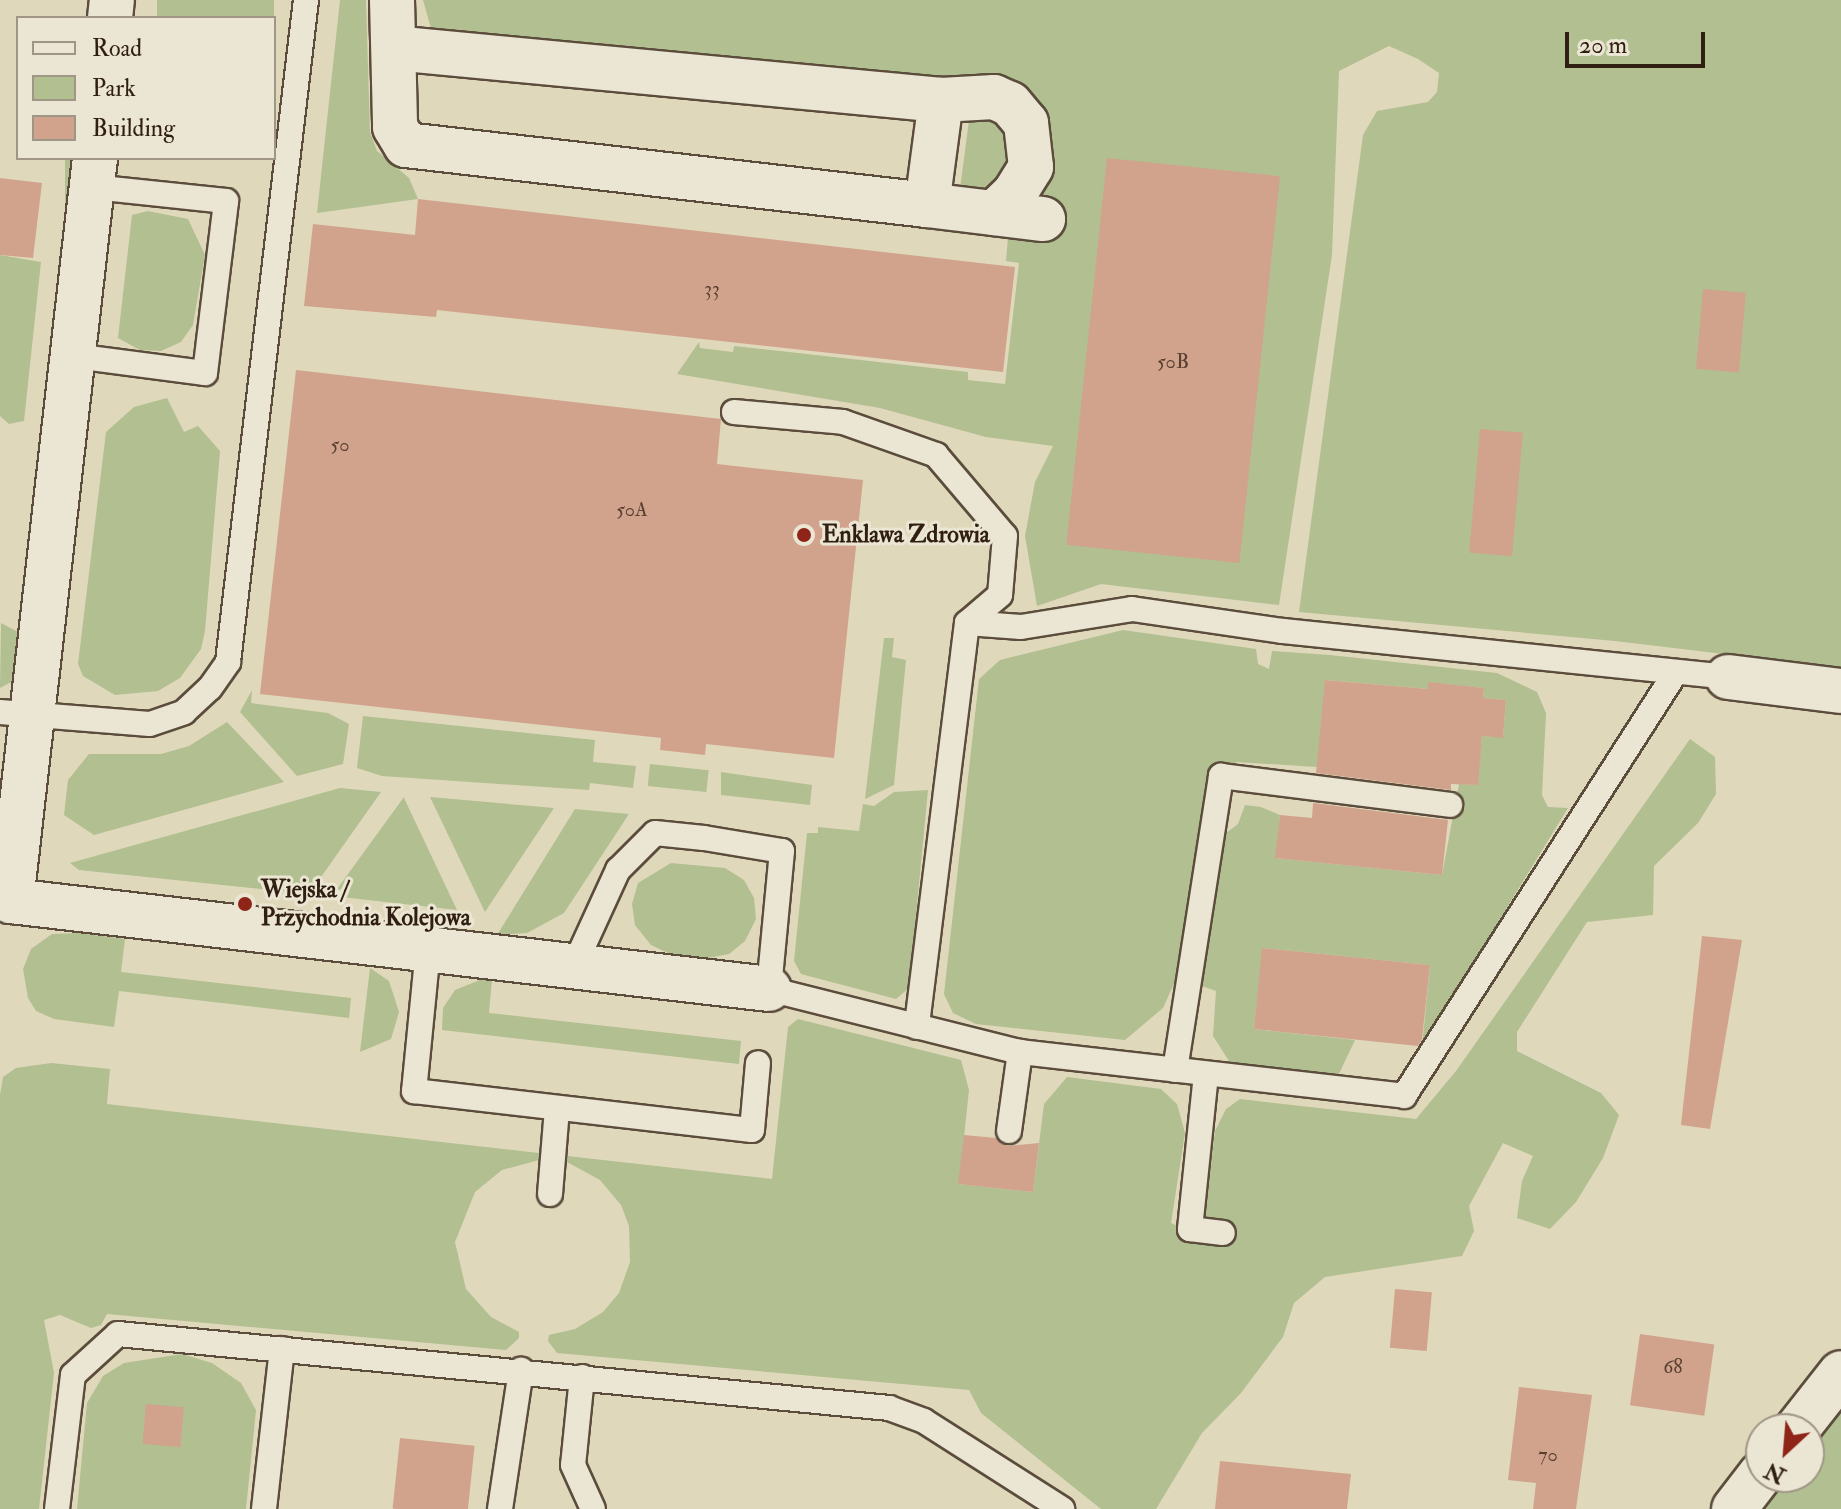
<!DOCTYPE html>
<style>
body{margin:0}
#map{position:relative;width:1841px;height:1509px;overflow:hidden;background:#e0d8bb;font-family:"IM FELL Double Pica",serif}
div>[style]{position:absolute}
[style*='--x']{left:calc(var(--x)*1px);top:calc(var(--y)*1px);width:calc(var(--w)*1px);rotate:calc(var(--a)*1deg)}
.green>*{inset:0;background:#b1bf91;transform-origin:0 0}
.building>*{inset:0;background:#d1a38c;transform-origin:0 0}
.roads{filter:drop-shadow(2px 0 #5b4c3c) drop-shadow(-2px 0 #5b4c3c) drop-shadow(0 2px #5b4c3c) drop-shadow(0 -2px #5b4c3c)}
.lane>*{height:24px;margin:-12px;padding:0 12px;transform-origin:12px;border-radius:12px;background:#ebe6d3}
.street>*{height:44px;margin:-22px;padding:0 22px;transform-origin:22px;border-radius:22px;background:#ebe6d3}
.dots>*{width:22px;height:22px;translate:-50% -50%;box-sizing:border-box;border:4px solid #ebe6d3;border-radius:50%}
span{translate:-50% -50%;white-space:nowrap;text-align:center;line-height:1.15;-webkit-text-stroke:6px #ebe6d3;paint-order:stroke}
.number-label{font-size:20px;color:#583f30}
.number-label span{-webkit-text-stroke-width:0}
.poi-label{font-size:24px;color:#2f1e11;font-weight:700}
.left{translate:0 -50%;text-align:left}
.legend{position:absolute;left:16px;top:16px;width:260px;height:144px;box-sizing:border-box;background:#ebe6d3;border:2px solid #a09685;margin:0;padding:10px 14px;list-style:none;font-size:24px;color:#2f1e11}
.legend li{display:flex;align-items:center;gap:16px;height:40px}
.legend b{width:40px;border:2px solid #a09685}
.north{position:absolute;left:1745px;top:1413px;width:80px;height:80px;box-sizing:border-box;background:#ebe6d3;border:2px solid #a09685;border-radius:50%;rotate:206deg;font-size:22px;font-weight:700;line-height:32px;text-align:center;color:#2f1e11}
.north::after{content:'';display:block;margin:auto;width:28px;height:36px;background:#8f2418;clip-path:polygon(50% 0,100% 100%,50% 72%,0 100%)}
.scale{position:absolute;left:1565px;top:32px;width:140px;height:36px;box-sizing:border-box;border:4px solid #2f1e11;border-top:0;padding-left:10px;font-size:24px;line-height:28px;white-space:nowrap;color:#2f1e11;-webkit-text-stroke:6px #ebe6d3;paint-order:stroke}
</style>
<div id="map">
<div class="green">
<i style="left:157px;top:0;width:117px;height:18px"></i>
<i style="clip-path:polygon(340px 0,366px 0,370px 132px,377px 151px,409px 178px,418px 199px,317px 213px)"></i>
<i style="clip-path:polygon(423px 0,1841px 0,1841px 668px,1615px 641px,1299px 612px,1363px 135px,1377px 111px,1428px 102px,1437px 92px,1439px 73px,1418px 59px,1389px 46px,1339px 71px,1332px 255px,1279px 605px,1101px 584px,1037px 606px,1025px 536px,1035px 482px,1053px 446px,986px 437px,880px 408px,677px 374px,699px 342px,700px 348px,733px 352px,734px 346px,968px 372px,968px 380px,1005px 384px,1019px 263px,1006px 261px,1008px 237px,1043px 241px,1046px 216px,1023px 212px,1044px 164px,956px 81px,432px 32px)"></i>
<i style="clip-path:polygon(970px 113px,1000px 115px,1011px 129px,1013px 167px,990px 194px,959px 196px)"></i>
<i style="left:65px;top:158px;width:8px;height:250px"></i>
<i style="clip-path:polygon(148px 211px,188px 219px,205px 255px,193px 325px,181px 342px,161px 351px,140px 350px,118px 338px,132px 215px)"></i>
<i style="clip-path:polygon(0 255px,41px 262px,24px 421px,9px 424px,0 416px)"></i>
<i style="clip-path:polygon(167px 398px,184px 432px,198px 426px,220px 451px,205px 631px,201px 649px,180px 678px,158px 691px,115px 695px,83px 676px,78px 664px,106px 432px,134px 407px)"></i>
<i style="clip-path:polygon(1px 623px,18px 632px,13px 681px,0 688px)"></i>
<i style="clip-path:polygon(1123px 630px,1256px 649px,1258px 664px,1269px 669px,1272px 651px,1330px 655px,1497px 673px,1537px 692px,1546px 713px,1542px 795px,1548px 807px,1568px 808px,1422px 1046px,1430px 965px,1263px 948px,1254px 1029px,1355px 1040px,1336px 1080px,1247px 1071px,1229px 1061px,1213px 1036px,1216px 991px,1202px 986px,1222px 836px,1238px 824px,1245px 805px,1261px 807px,1280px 815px,1276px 858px,1442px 875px,1459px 784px,1477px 785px,1482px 736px,1503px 737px,1506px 700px,1483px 698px,1484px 688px,1429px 683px,1428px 689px,1326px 680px,1317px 767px,1236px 762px,1197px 842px,1183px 936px,1188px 942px,1187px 955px,1163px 1008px,1125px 1040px,976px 1024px,953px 1013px,944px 994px,979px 679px,1000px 660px)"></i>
<i style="clip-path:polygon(884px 638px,894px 638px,892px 657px,906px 660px,894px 785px,865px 799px)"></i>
<i style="clip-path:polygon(252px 690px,251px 703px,328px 713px,349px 724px,343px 764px,297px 776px,240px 712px)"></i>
<i style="clip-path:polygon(363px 716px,595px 740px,593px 762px,636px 766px,633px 788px,590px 783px,589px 790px,382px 776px,357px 768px)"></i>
<i style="clip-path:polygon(227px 722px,284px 782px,94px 835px,64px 815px,68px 780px,89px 754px,161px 754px,189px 746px)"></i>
<i style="clip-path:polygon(1690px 739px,1715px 757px,1716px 794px,1698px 823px,1654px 866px,1653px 915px,1587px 922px,1517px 1032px,1517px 1051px,1601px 1093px,1619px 1115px,1603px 1158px,1576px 1202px,1550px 1229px,1517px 1218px,1522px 1181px,1533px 1156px,1503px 1143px,1469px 1206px,1474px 1231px,1462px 1256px,1325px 1277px,1294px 1303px,1283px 1337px,1241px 1393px,1202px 1433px,1156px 1509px,1101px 1509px,981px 1413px,969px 1390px,557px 1353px,548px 1341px,549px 1335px,575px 1329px,603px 1312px,619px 1293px,630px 1262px,629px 1226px,621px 1205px,600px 1180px,567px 1162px,567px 1156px,772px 1179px,788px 1027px,798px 1019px,961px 1060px,969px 1090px,959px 1184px,1033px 1192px,1044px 1104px,1067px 1077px,1161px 1089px,1177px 1104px,1185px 1133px,1171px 1223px,1203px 1237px,1215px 1131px,1226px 1109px,1240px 1099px,1416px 1119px,1456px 1071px)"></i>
<i style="left:650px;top:764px;width:59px;height:22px;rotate:6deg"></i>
<i style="clip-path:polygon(721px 772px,812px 785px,810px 805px,721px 795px)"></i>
<i style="clip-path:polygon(340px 788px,381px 792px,309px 894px,79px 870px,70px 863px)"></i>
<i style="clip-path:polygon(928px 790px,909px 988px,896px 999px,801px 974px,794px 961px,807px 833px,818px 833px,818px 827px,859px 831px,863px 804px,874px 806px,894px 792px)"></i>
<i style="clip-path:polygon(404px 797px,404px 798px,457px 910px,332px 896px)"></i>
<i style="clip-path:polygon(430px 797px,554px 808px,485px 912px)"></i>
<i style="clip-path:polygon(575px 809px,629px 814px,564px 913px,527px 933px,497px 935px)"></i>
<i style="clip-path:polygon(671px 863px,725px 868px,744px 880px,754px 898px,756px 919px,745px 941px,729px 954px,708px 958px,670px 954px,651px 945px,635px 925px,632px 904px,638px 883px)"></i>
<i style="clip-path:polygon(79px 933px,125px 939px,121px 972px,351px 998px,349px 1018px,119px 991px,114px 1027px,54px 1019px,36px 1011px,28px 998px,23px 969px,31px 949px,52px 934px)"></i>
<i style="clip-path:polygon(370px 968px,389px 981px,399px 1012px,391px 1039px,360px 1052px)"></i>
<i style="clip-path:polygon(485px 978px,492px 979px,489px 1013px,741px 1041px,739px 1064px,442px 1030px,443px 1008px,455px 990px)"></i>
<i style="clip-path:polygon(51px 1063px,110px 1069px,107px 1104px,539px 1153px,539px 1160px,502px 1170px,475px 1192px,455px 1242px,466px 1289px,491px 1317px,519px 1332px,519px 1338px,506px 1350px,107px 1314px,101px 1325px,91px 1328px,60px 1315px,44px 1320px,54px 1373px,39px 1509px,0 1509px,0 1095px,3px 1077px,16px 1068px)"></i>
<i style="clip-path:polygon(182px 1354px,212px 1363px,241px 1383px,256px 1410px,246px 1509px,77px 1509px,87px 1403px,103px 1376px,124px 1363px)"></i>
<i style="clip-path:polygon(1841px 1402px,1841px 1509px,1759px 1509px,1783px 1477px,1809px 1477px,1809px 1443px)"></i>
</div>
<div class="building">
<i style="left:1107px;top:158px;width:174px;height:389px;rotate:6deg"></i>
<i style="clip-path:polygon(0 178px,42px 183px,33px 258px,0 255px)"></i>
<i style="clip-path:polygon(418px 199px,1015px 267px,1003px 372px,437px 310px,436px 317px,304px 306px,313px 224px,415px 235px)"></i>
<i style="left:1703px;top:289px;width:43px;height:80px;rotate:5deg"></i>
<i style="clip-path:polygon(296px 370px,721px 419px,717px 464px,863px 480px,834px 758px,706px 744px,705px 755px,660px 750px,661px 738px,260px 694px)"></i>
<i style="left:1480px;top:429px;width:43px;height:124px;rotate:5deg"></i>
<i style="clip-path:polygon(1325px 680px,1428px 689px,1428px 682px,1484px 688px,1483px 698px,1506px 700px,1503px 738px,1482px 736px,1478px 785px,1451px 784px,1451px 790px,1316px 773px)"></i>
<i style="clip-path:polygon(1313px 803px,1448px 820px,1442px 875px,1275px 858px,1280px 815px,1312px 818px)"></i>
<i style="clip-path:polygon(1702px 936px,1742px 940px,1710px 1129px,1681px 1125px)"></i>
<i style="clip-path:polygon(1262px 948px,1430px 965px,1422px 1039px,1418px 1046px,1254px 1029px)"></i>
<i style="clip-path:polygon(964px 1135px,996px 1138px,1008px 1146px,1039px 1143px,1033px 1192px,958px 1184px)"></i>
<i style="left:1395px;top:1289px;width:37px;height:59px;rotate:5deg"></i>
<i style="left:1640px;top:1334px;width:75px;height:72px;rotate:8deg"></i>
<i style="clip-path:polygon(1519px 1387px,1592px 1395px,1576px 1509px,1533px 1509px,1536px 1483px,1508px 1480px)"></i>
<i style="left:146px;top:1404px;width:38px;height:40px;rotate:5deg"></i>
<i style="left:400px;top:1438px;width:75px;height:71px;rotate:6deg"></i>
<i style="clip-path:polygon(1220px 1461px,1351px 1474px,1347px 1509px,1215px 1509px)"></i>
</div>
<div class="roads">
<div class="lane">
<i style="--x:74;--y:356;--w:132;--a:7.4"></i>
<i style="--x:205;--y:373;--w:173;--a:-83"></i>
<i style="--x:226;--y:201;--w:135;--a:-174"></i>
<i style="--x:734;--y:412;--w:109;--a:5.2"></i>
<i style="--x:843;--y:422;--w:99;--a:19.5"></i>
<i style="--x:936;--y:455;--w:106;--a:49.6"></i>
<i style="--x:1005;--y:536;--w:59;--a:94.8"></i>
<i style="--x:1000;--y:595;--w:43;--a:139.7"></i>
<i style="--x:967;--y:623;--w:407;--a:97.1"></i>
<i style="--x:967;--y:623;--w:54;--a:4.2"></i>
<i style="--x:1021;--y:627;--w:112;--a:-9.2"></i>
<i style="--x:1132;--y:609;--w:153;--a:8.3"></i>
<i style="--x:1283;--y:631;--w:447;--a:5.9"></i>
<i style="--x:0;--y:712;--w:150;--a:4.6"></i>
<i style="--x:150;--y:724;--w:36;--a:-19"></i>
<i style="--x:184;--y:712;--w:35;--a:-43"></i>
<i style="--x:210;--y:688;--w:32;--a:-55"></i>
<i style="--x:228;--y:662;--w:667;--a:-83.28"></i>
<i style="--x:428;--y:949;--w:143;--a:95.6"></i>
<i style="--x:414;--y:1091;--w:340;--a:6.6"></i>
<i style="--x:752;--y:1130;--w:67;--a:-84.9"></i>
<i style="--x:574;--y:966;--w:106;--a:-65.4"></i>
<i style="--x:618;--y:870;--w:52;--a:-45"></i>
<i style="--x:655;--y:833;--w:49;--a:5.8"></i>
<i style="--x:704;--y:838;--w:79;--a:9.5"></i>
<i style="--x:782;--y:851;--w:139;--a:95.4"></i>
<i style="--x:769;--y:989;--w:259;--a:14.1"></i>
<i style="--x:1020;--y:1052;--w:387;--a:6.5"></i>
<i style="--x:1404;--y:1096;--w:500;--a:-57.33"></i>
<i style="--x:1175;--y:1070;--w:298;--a:-81.1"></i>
<i style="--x:1221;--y:776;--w:231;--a:7.2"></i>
<i style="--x:1206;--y:1074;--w:156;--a:95.9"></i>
<i style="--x:1190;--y:1229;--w:33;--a:7"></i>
<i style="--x:1009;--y:1131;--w:80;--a:-82.1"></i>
<i style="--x:550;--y:1194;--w:85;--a:-85.3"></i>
<i style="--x:582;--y:1377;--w:88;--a:95.8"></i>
<i style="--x:573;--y:1465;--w:48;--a:65.6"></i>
<i style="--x:57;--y:1509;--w:135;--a:-83.2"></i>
<i style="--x:73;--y:1375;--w:61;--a:-42.3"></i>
<i style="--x:118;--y:1334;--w:775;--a:5.48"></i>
<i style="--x:889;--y:1408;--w:37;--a:20"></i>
<i style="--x:924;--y:1421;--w:164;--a:32.5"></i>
<i style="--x:264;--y:1509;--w:161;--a:-83.6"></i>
<i style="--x:500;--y:1509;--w:141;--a:-81.4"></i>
</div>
<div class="street">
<i style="--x:392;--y:0;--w:127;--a:88.6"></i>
<i style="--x:395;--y:127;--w:21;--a:59"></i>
<i style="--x:406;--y:145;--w:524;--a:6.57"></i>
<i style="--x:927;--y:205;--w:106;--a:-82.4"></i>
<i style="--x:941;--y:100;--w:549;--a:-174.57"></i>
<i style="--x:110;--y:18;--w:18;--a:-84"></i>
<i style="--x:941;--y:100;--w:53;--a:-3.2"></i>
<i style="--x:994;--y:97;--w:17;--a:24"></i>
<i style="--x:1010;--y:104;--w:25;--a:50"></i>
<i style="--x:1026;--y:123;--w:44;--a:83.5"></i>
<i style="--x:1031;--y:167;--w:31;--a:122"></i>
<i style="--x:1015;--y:193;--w:29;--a:136"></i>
<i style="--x:95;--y:158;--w:748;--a:96.45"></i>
<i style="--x:11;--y:901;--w:763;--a:6.62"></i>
<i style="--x:927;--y:205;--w:117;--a:6.9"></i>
<i style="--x:1728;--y:677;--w:114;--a:7.1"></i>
<i style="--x:1797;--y:1429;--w:71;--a:-51.8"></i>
<i style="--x:1734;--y:1509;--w:44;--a:-52.4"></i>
</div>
</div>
<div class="dots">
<i style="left:804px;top:535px;background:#8f2418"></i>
<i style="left:245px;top:904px;background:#8f2418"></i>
</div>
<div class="number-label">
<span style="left:712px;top:288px">33</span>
<span style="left:1173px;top:361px">50B</span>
<span style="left:340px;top:444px">50</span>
<span style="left:632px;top:509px">50A</span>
<span style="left:1673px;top:1366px">68</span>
<span style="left:1548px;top:1454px">70</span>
</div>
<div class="poi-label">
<span class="left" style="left:822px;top:535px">Enklawa Zdrowia</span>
<span class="left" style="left:261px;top:904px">Wiejska /<br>Przychodnia Kolejowa</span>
</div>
<ul class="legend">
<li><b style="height:10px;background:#ebe6d3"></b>Road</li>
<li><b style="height:22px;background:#b1bf91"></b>Park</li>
<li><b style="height:22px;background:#d1a38c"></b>Building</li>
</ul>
<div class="north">N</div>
<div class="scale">20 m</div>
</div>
